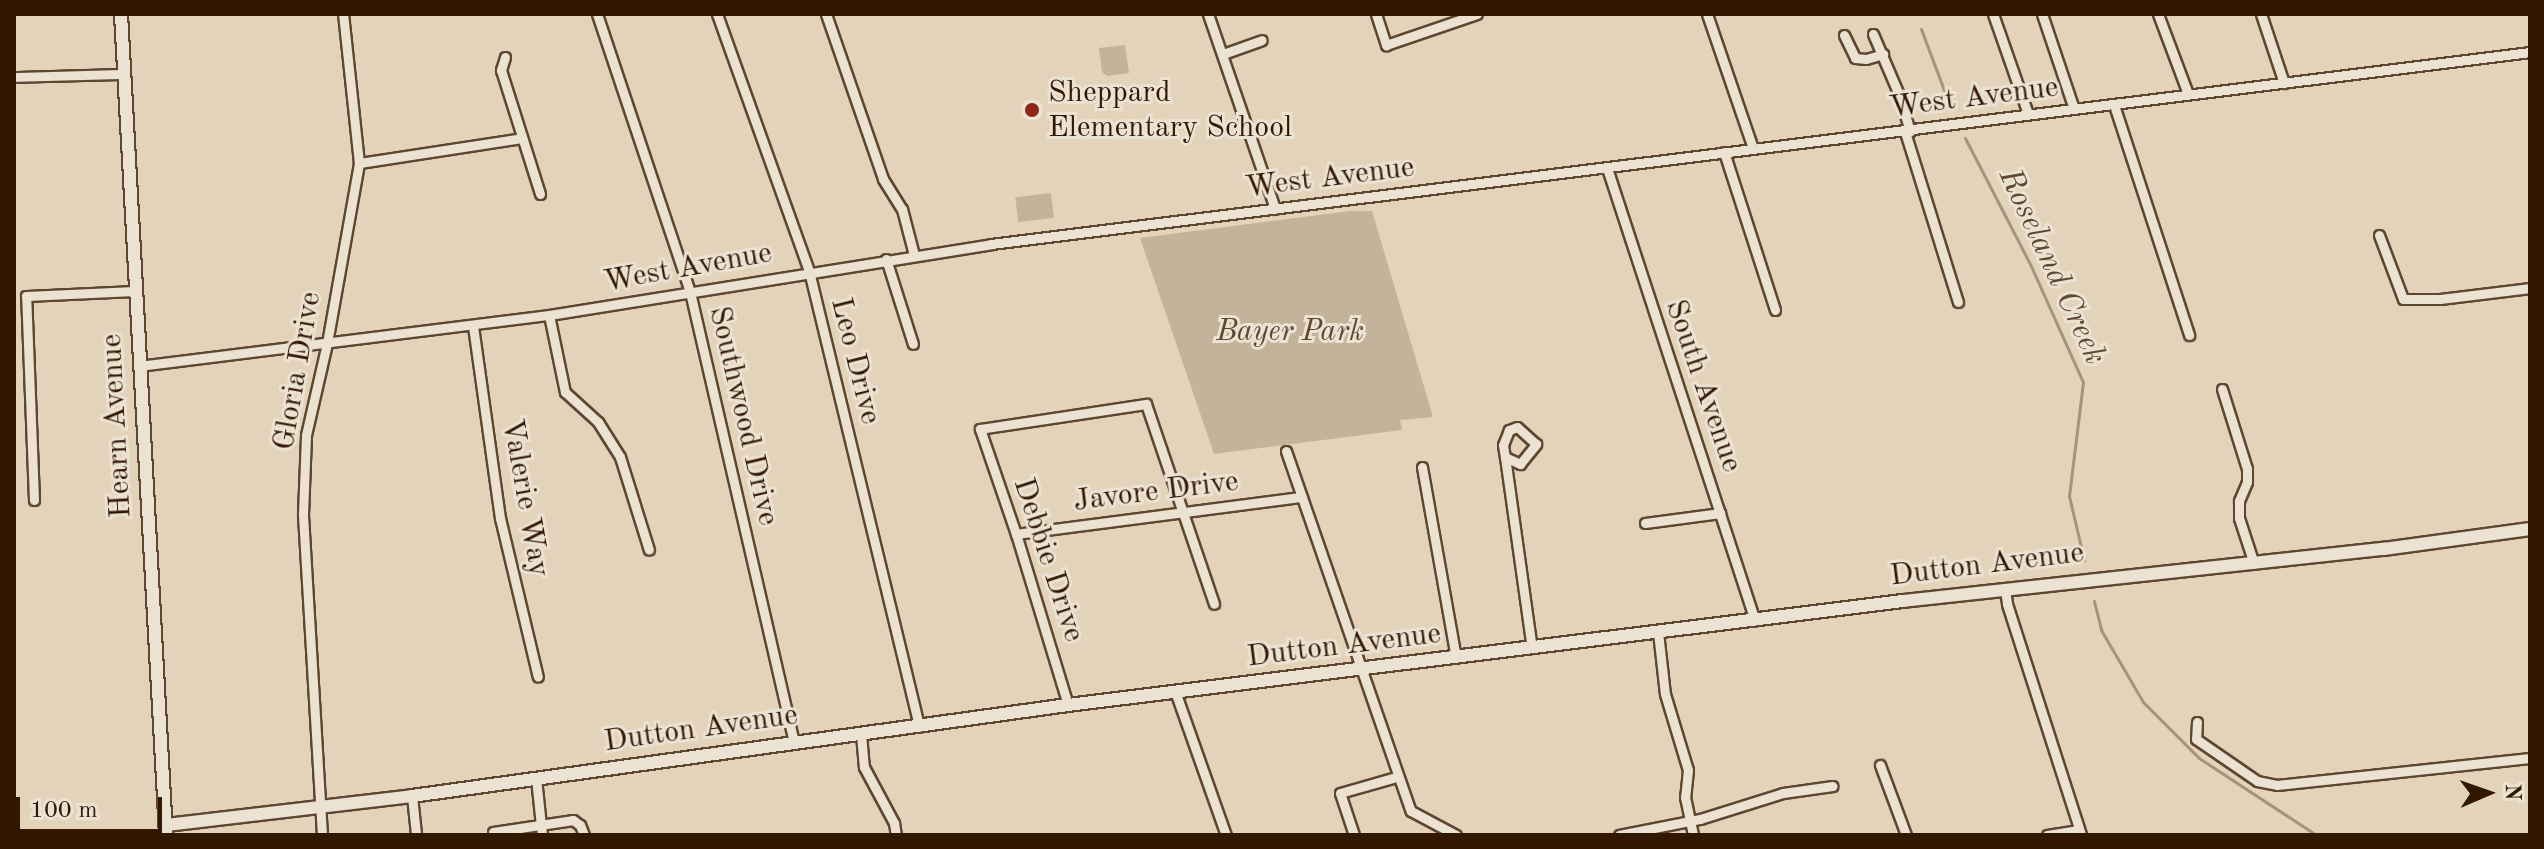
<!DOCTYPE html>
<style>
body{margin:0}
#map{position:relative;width:2544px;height:849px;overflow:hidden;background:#e2d3ba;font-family:"Old Standard TT",serif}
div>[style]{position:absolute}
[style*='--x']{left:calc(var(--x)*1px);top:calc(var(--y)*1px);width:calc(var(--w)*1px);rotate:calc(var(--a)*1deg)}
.green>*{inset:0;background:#c4b39b;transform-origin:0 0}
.stream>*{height:3px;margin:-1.5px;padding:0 1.5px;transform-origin:1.5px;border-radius:1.5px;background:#a6937c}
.roads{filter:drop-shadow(2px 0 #5e4631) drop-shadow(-2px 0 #5e4631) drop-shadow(0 2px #5e4631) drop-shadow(0 -2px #5e4631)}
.street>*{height:9px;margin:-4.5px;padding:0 4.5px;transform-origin:4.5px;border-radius:4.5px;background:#ece2d2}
.secondary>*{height:12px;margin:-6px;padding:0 6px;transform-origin:6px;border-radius:6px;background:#ece2d2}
.dots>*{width:22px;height:22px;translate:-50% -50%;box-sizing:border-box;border:4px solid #ece2d2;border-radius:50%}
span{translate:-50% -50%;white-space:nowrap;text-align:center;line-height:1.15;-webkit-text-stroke:6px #ece2d2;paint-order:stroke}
.poi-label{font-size:30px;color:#321703}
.left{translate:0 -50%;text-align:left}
.street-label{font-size:30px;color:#321703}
.park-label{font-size:30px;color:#5e4631;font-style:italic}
.water-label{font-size:32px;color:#604933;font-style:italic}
.frame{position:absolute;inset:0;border:16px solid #321703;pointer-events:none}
.north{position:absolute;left:2448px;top:753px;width:80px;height:80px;-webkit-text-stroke:6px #ece2d2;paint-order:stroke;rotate:88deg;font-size:22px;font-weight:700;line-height:32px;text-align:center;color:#321703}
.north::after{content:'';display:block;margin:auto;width:28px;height:36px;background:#321703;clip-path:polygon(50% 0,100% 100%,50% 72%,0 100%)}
.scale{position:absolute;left:16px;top:797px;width:146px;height:36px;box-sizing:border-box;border:4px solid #321703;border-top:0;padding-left:10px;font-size:24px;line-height:28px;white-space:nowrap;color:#321703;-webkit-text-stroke:6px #ece2d2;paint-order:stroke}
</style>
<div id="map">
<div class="green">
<i style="clip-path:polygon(1125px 45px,1129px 73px,1107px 76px,1102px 72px,1099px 48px)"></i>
<i style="left:1051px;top:193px;width:25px;height:36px;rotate:83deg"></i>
<i style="clip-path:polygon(1350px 211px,1372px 211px,1433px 417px,1400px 420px,1402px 430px,1214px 454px,1140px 238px)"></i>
</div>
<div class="stream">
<i style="--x:1921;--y:29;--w:85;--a:69.4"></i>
<i style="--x:1965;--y:138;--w:144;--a:62.7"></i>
<i style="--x:2031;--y:266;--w:127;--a:65.9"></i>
<i style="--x:2083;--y:382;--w:115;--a:97"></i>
<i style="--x:2069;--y:496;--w:66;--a:76.8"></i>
<i style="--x:2094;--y:601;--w:30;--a:76"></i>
<i style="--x:2101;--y:630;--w:83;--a:59.7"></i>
<i style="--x:2143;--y:702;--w:79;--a:45"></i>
<i style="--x:2199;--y:758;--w:140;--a:33.3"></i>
</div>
<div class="roads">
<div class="street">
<i style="--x:597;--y:14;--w:293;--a:71.5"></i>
<i style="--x:690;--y:292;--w:462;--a:77"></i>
<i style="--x:717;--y:14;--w:273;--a:70.3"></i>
<i style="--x:809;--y:271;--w:469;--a:76.4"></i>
<i style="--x:826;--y:14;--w:175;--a:70.9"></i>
<i style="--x:883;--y:179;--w:36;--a:58"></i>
<i style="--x:902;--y:209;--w:48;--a:75.4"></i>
<i style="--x:1208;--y:14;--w:206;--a:71"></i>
<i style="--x:1376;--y:14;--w:33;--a:72"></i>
<i style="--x:1386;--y:45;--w:96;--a:-18.8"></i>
<i style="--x:1707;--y:14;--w:142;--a:71.1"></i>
<i style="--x:1993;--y:14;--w:106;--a:70.7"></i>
<i style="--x:2042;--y:14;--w:100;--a:71.4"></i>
<i style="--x:2158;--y:14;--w:85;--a:69.4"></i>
<i style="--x:2261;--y:14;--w:73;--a:71.6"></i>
<i style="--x:1873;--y:34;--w:69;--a:66.8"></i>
<i style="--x:1900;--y:97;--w:36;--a:74"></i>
<i style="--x:1844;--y:35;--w:25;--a:64"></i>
<i style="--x:1855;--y:58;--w:11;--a:5"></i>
<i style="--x:1866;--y:59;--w:18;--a:-16"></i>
<i style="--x:1223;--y:54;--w:41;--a:-19.7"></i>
<i style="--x:505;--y:57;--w:14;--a:107"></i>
<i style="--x:501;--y:70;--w:130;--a:72.5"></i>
<i style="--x:14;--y:77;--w:110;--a:-1.6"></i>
<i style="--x:2114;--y:105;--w:242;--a:71.9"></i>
<i style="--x:1905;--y:132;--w:178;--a:72.7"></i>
<i style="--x:1724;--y:152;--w:166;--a:72.1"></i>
<i style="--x:359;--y:163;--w:165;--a:-8.7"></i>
<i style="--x:1607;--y:168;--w:476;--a:71.9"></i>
<i style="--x:2379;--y:235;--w:68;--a:69.4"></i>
<i style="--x:2403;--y:299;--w:37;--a:0"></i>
<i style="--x:2440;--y:299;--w:91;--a:-7"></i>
<i style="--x:886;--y:259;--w:89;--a:72.4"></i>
<i style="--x:549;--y:315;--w:79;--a:78.3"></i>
<i style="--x:565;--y:392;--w:45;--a:42.3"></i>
<i style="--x:598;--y:422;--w:41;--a:57.8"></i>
<i style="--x:620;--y:457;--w:97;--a:72.7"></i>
<i style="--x:473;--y:326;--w:194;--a:82"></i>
<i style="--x:500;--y:518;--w:163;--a:76.6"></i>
<i style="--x:139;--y:366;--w:413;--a:-7.1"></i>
<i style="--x:549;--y:315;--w:448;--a:-9.1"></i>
<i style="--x:991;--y:244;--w:1551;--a:-7.11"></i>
<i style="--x:2222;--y:389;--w:84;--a:72.6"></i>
<i style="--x:2247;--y:469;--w:13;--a:90"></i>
<i style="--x:2247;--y:482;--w:21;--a:113"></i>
<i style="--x:2239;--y:501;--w:17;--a:90"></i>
<i style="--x:2239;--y:518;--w:48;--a:71.9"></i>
<i style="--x:1286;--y:451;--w:381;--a:70.9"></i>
<i style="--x:1411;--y:811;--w:51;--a:28.1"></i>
<i style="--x:1505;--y:457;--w:17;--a:25"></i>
<i style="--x:1520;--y:464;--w:26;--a:-51"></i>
<i style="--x:1536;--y:444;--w:25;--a:-138"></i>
<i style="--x:1517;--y:427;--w:9;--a:159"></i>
<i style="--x:1509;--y:430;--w:16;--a:112"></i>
<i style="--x:1503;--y:445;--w:12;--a:81"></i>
<i style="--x:1505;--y:457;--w:193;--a:82"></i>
<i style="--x:1422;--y:467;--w:194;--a:79.9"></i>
<i style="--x:34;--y:500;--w:204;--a:-92.2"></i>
<i style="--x:26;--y:296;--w:109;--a:-2.6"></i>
<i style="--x:1645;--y:523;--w:76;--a:-7.6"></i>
<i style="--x:1016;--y:534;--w:288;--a:-7.4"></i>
<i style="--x:2005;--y:589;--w:15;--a:82"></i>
<i style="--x:2007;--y:604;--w:243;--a:72.2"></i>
<i style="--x:1658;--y:632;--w:62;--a:83.6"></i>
<i style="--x:1665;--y:694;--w:79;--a:73.2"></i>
<i style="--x:1688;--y:770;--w:27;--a:96"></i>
<i style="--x:1685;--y:797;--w:39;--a:78"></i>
<i style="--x:1176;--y:694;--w:150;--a:70.5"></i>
<i style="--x:1068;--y:705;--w:179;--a:-106.9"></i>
<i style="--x:1016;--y:534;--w:111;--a:-108.9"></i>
<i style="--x:980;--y:429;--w:168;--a:-8.6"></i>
<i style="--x:1146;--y:404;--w:211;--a:71.2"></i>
<i style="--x:2197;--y:722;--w:17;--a:93"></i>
<i style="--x:2196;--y:739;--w:74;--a:34.5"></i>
<i style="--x:2257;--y:781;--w:20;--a:11"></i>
<i style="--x:2277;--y:785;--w:254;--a:-6.1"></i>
<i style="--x:861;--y:734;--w:33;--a:85"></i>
<i style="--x:864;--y:767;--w:64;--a:61.8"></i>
<i style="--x:894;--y:823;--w:12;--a:81"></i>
<i style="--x:1880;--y:765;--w:75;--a:69.6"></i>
<i style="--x:536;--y:778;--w:57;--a:84"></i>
<i style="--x:412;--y:796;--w:39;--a:84"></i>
<i style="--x:493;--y:832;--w:81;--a:-8.5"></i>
<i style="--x:573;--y:820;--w:9;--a:36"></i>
<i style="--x:580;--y:825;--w:11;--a:68"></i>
<i style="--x:322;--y:835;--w:322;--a:-93.4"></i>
<i style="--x:303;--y:514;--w:79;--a:-87.8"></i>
<i style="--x:306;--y:435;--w:94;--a:-77.1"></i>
<i style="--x:327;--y:343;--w:183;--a:-79.9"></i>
<i style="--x:359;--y:163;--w:150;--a:-96.1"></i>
<i style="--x:1354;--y:835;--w:44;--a:-108.4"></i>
<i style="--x:1340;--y:793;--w:58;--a:-15.9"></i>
<i style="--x:1619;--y:835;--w:83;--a:-11.2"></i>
<i style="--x:1700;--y:819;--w:87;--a:-17.4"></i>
<i style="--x:1783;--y:793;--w:50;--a:-8"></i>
<i style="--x:2047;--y:835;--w:32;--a:-9"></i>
</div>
<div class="secondary">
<i style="--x:121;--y:14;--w:822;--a:86.86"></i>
<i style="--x:166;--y:825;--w:248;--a:-6.7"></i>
<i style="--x:412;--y:796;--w:662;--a:-7.9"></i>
<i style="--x:1068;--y:705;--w:841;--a:-7.1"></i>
<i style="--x:1903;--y:601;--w:484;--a:-6.2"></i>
<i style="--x:2384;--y:549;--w:147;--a:-7.8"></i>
</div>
</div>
<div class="dots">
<i style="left:1032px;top:110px;background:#8f2418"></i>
</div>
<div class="poi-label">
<span class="left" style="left:1048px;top:110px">Sheppard<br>Elementary School</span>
</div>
<div class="street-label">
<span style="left:1974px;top:98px;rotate:-7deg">West Avenue</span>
<span style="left:1330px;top:178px;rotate:-7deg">West Avenue</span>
<span style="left:688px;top:268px;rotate:-10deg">West Avenue</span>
<span style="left:855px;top:361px;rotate:76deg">Leo Drive</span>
<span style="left:298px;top:371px;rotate:-80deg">Gloria Drive</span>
<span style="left:1703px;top:386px;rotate:71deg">South Avenue</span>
<span style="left:743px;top:416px;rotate:77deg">Southwood Drive</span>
<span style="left:117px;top:426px;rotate:-93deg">Hearn Avenue</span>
<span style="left:1156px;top:492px;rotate:-7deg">Javore Drive</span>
<span style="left:525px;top:498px;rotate:80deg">Valerie Way</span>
<span style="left:1048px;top:560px;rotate:72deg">Debbie Drive</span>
<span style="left:1987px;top:565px;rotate:-7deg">Dutton Avenue</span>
<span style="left:1344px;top:646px;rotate:-7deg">Dutton Avenue</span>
<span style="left:701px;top:729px;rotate:-8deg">Dutton Avenue</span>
</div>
<div class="park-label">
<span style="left:1290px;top:332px">Bayer Park</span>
</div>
<div class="water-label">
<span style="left:2051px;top:267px;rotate:65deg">Roseland Creek</span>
</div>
<div class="frame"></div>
<div class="north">N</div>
<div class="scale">100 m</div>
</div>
